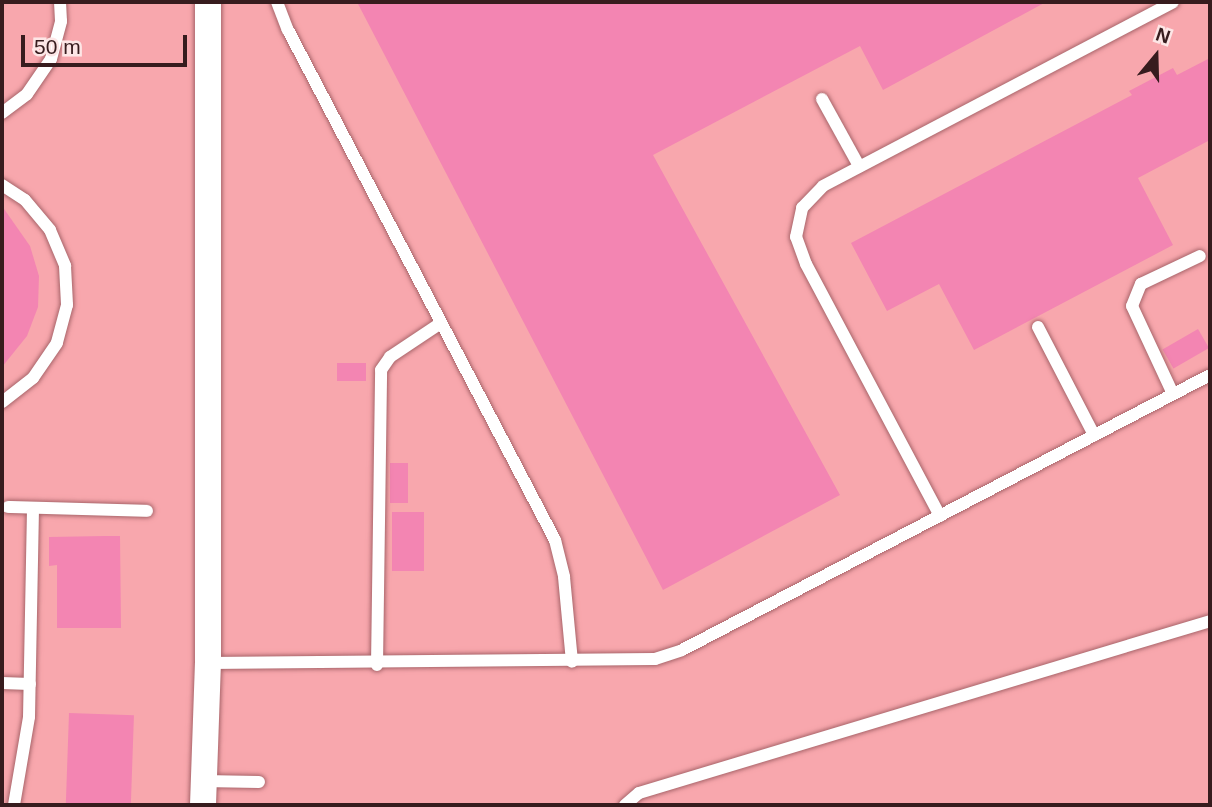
<!DOCTYPE html>
<style>
body{margin:0}
#map{position:relative;width:1212px;height:807px;overflow:hidden;background:#feb5b9;font-family:Arial,sans-serif}
div>[style]{position:absolute}
.built>*{inset:0;background:#f8a7ad;transform-origin:0 0}
.building>*{inset:0;background:#f385b2;transform-origin:0 0}
.roads{filter:drop-shadow(0 0 2px #a8656a) drop-shadow(0 0 2px #a8656a)}
.lane>*{height:12px;margin:-6px;padding:0 6px;transform-origin:6px;border-radius:6px;background:#fff}
.street>*{height:26px;margin:-13px;padding:0 13px;transform-origin:13px;border-radius:13px;background:#fff}
span{translate:-50% -50%;white-space:nowrap;text-align:center;line-height:1.15;-webkit-text-stroke:7px #fde6e6;paint-order:stroke}
.frame{position:absolute;inset:0;border:4px solid #371c1e;pointer-events:none}
.north{position:absolute;left:1121px;top:21px;width:70px;height:70px;-webkit-text-stroke:5px #fde6e6;paint-order:stroke;rotate:19deg;font-size:19px;font-weight:700;line-height:28px;text-align:center;color:#371c1e}
.north::after{content:'';display:block;margin:auto;width:24px;height:32px;background:#371c1e;clip-path:polygon(50% 0,100% 100%,50% 72%,0 100%)}
.scale{position:absolute;left:21px;top:35px;width:166px;height:32px;box-sizing:border-box;border:4px solid #371c1e;border-top:0;padding-left:9px;font-size:21px;line-height:24px;white-space:nowrap;color:#371c1e;-webkit-text-stroke:5px #fde6e6;paint-order:stroke}
</style>
<div id="map">
<div class="built">
<i style="left:2px;top:2px;width:1208px;height:803px"></i>
</div>
<div class="building">
<i style="clip-path:polygon(357px 2px,1046px 2px,883px 90px,860px 46px,653px 155px,840px 495px,663px 590px)"></i>
<i style="clip-path:polygon(1210px 58px,1210px 140px,1138px 178px,1173px 245px,974px 350px,939px 284px,887px 311px,851px 243px,1132px 95px,1129px 91px,1173px 68px,1177px 75px)"></i>
<i style="clip-path:polygon(2px 206px,30px 246px,39px 276px,38px 307px,27px 336px,2px 367px)"></i>
<i style="left:1198px;top:329px;width:22px;height:41px;rotate:60deg"></i>
<i style="left:337px;top:363px;width:29px;height:18px"></i>
<i style="left:390px;top:463px;width:18px;height:40px"></i>
<i style="left:392px;top:512px;width:32px;height:59px"></i>
<i style="clip-path:polygon(105px 536px,120px 536px,121px 628px,57px 628px,57px 565px,49px 566px,49px 537px)"></i>
<i style="left:69px;top:713px;width:65px;height:92px;rotate:2deg"></i>
</div>
<div class="roads">
<div class="lane">
<i style="left:277px;top:2px;width:30px;rotate:69deg"></i>
<i style="left:288px;top:30px;width:576px;rotate:62.37deg"></i>
<i style="left:555px;top:540px;width:38px;rotate:76deg"></i>
<i style="left:564px;top:577px;width:85px;rotate:84.6deg"></i>
<i style="left:822px;top:99px;width:77px;rotate:61.1deg"></i>
<i style="left:2px;top:113px;width:31px;rotate:-37deg"></i>
<i style="left:27px;top:94px;width:42px;rotate:-55.6deg"></i>
<i style="left:51px;top:59px;width:39px;rotate:-75deg"></i>
<i style="left:61px;top:21px;width:19px;rotate:-93deg"></i>
<i style="left:2px;top:185px;width:27px;rotate:33deg"></i>
<i style="left:25px;top:200px;width:39px;rotate:50deg"></i>
<i style="left:50px;top:230px;width:39px;rotate:67deg"></i>
<i style="left:65px;top:266px;width:39px;rotate:87deg"></i>
<i style="left:67px;top:305px;width:39px;rotate:105deg"></i>
<i style="left:57px;top:343px;width:42px;rotate:124.4deg"></i>
<i style="left:33px;top:378px;width:39px;rotate:142deg"></i>
<i style="left:1038px;top:327px;width:122px;rotate:62.6deg"></i>
<i style="left:1173px;top:394px;width:97px;rotate:-115deg"></i>
<i style="left:1132px;top:306px;width:24px;rotate:-68deg"></i>
<i style="left:1141px;top:284px;width:65px;rotate:-25.4deg"></i>
<i style="left:8px;top:507px;width:139px;rotate:1.6deg"></i>
<i style="left:940px;top:516px;width:285px;rotate:-118deg"></i>
<i style="left:806px;top:264px;width:29px;rotate:-110deg"></i>
<i style="left:796px;top:237px;width:30px;rotate:-78deg"></i>
<i style="left:802px;top:208px;width:30px;rotate:-46deg"></i>
<i style="left:823px;top:186px;width:395px;rotate:-27.7deg"></i>
<i style="left:208px;top:663px;width:447px;rotate:-0.5deg"></i>
<i style="left:655px;top:659px;width:28px;rotate:-18deg"></i>
<i style="left:682px;top:650px;width:595px;rotate:-27.51deg"></i>
<i style="left:377px;top:665px;width:295px;rotate:-89.2deg"></i>
<i style="left:381px;top:370px;width:16px;rotate:-55deg"></i>
<i style="left:390px;top:357px;width:61px;rotate:-33.7deg"></i>
<i style="left:2px;top:683px;width:28px;rotate:2deg"></i>
<i style="left:203px;top:781px;width:56px;rotate:1deg"></i>
<i style="left:14px;top:805px;width:89px;rotate:-80.3deg"></i>
<i style="left:29px;top:717px;width:209px;rotate:-88.9deg"></i>
<i style="left:625px;top:805px;width:18px;rotate:-41deg"></i>
<i style="left:639px;top:793px;width:596px;rotate:-16.76deg"></i>
</div>
<div class="street">
<i style="left:203px;top:805px;width:142px;rotate:-88deg"></i>
<i style="left:208px;top:663px;width:661px;rotate:-90deg"></i>
</div>
</div>
<div class="frame"></div>
<div class="north">N</div>
<div class="scale">50 m</div>
</div>
